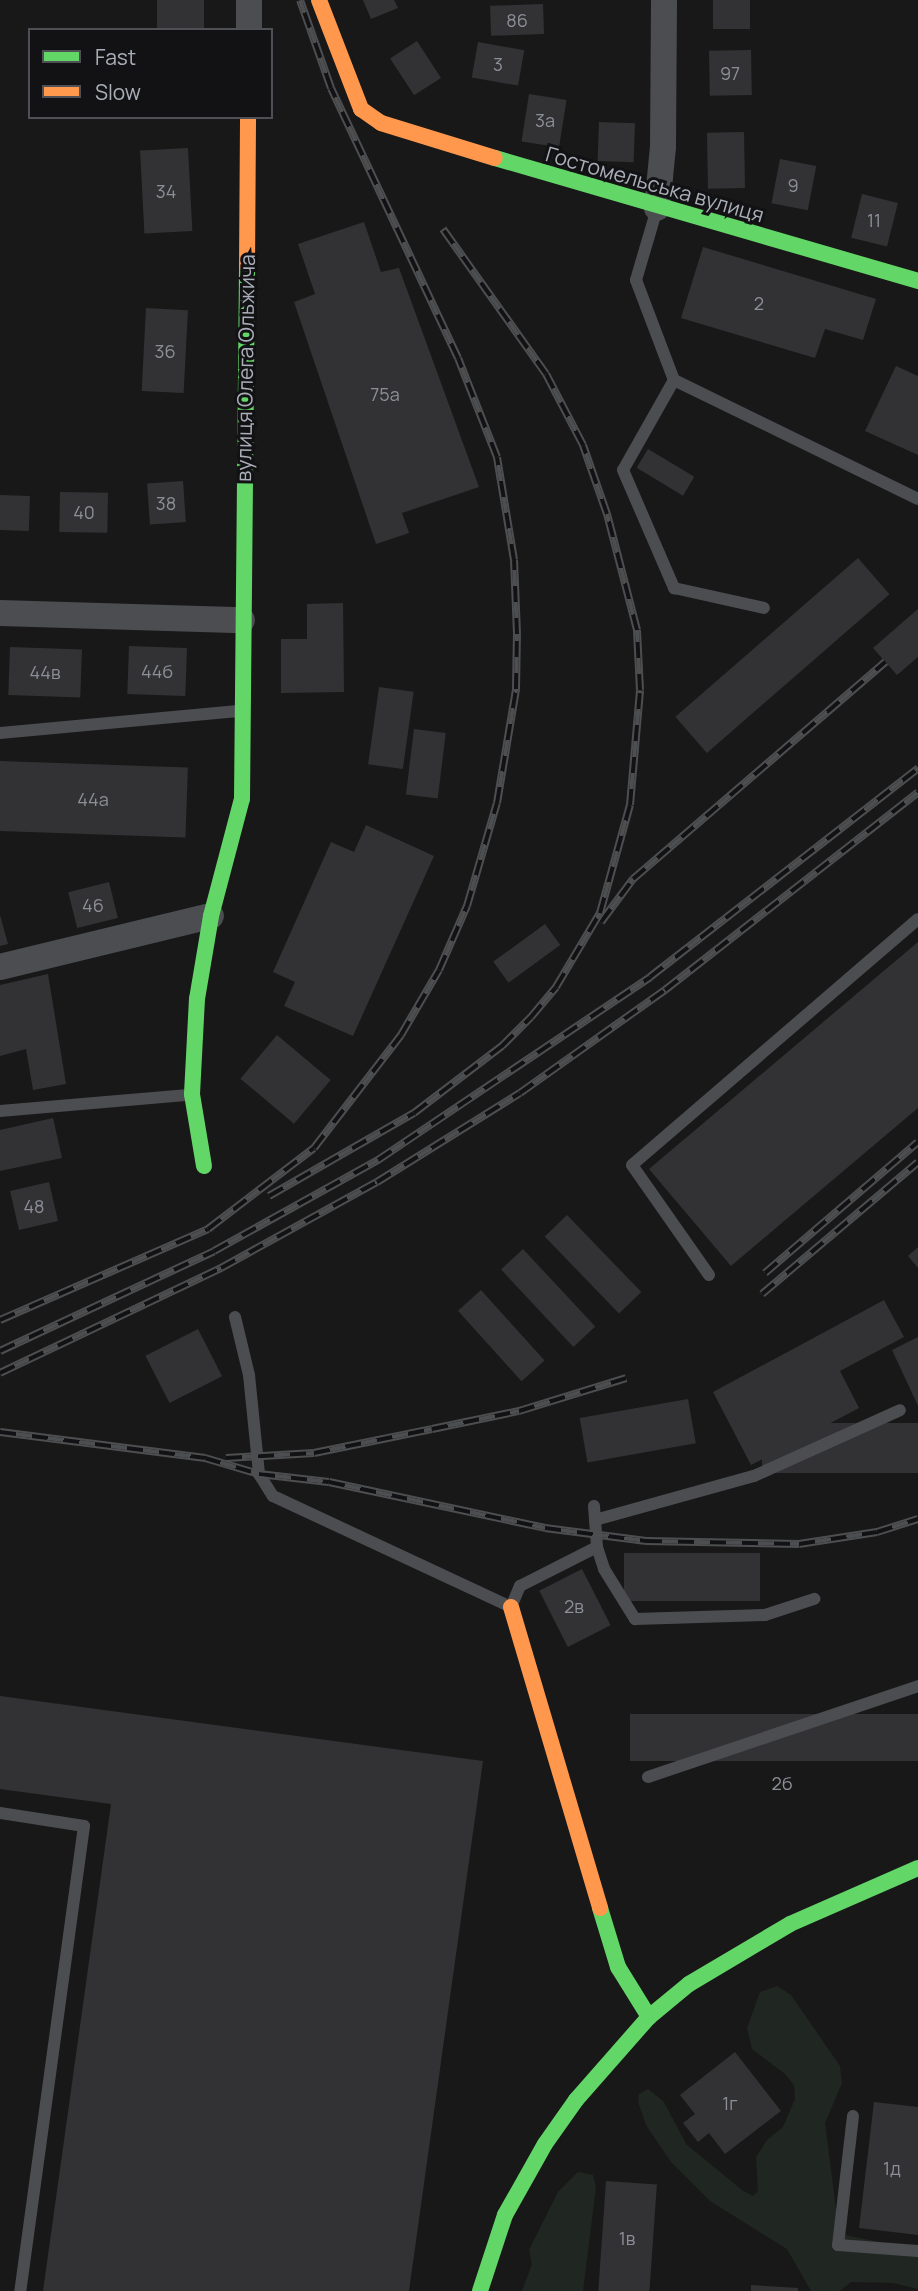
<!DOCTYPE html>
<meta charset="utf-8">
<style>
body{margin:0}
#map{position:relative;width:918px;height:2291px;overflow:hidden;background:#181818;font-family:Manrope,sans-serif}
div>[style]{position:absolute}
.green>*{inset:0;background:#202621}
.building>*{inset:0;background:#323234;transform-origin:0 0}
.lane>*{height:12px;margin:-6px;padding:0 6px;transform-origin:6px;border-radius:6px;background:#4c4d51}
.street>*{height:26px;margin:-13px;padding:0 13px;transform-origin:13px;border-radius:13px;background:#4c4d51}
.fast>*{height:16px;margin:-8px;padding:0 8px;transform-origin:8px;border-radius:8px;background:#63d668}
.slow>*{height:16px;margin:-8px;padding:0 8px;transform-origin:8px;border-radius:8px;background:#ff974d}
.rail>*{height:8px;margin-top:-4px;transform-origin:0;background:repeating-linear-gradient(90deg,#121214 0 16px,#4d4e50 0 32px);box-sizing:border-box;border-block:2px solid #4d4e50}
span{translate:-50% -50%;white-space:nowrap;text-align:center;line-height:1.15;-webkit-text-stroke:6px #121214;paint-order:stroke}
.number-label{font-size:18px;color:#8c8f97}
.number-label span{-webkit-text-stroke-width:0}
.street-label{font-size:21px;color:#aaaeb8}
.legend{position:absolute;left:28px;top:28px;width:245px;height:91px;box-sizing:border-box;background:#121214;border:2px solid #4f5056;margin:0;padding:9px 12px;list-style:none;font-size:21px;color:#aaaeb8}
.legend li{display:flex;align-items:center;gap:14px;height:35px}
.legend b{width:35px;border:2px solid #4f5056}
</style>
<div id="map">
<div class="green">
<i style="clip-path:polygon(777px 1986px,791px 1995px,840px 2066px,842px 2083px,825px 2123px,837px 2217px,845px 2235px,918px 2250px,918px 2289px,893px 2283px,851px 2282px,840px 2291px,811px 2291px,787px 2249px,710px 2201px,671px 2162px,646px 2125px,638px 2102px,639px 2094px,648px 2089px,664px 2102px,686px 2144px,742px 2190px,753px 2196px,758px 2191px,756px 2157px,767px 2140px,783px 2127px,795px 2099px,794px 2085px,785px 2074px,752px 2049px,747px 2028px,760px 1992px)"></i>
<i style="clip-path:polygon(578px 2172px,593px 2175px,596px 2187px,583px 2291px,522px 2291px,532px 2264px,529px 2250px,558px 2192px)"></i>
</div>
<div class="building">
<i style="left:157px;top:0;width:47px;height:30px"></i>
<i style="clip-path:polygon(363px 0,394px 0,398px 8px,371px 19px)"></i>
<i style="left:713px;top:0;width:37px;height:29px"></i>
<i style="left:543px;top:4px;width:30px;height:53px;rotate:88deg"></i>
<i style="left:417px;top:41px;width:44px;height:32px;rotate:57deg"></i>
<i style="left:478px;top:42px;width:47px;height:36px;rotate:10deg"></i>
<i style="left:751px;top:50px;width:45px;height:42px;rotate:89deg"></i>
<i style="left:529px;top:94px;width:38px;height:48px;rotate:9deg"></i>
<i style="left:599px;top:122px;width:36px;height:39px;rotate:2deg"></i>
<i style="left:744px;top:132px;width:56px;height:37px;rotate:89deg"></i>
<i style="left:188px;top:148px;width:83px;height:48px;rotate:87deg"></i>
<i style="left:780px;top:159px;width:37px;height:45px;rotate:11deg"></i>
<i style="left:862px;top:194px;width:37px;height:45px;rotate:14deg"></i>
<i style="clip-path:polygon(364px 222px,381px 272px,399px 268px,479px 487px,402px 513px,409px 533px,376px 544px,294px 302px,315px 294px,298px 244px)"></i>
<i style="clip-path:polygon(703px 247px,876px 299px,863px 340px,825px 329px,815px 358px,681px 318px)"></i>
<i style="left:146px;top:308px;width:42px;height:83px;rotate:3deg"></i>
<i style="clip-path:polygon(896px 366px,918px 376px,918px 455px,865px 431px)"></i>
<i style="left:648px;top:449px;width:54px;height:22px;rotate:31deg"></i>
<i style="left:183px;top:481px;width:41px;height:36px;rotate:86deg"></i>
<i style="left:60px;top:492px;width:48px;height:40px;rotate:1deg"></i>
<i style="left:0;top:495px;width:30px;height:35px;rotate:2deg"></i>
<i style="left:858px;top:558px;width:48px;height:242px;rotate:49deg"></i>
<i style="clip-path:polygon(343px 603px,344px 692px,281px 693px,281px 639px,307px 639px,307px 604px)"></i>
<i style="clip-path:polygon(918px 609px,918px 657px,897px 675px,873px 648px)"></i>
<i style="left:129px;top:646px;width:58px;height:48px;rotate:2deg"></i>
<i style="left:10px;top:647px;width:72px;height:48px;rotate:2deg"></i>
<i style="left:379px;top:687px;width:35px;height:78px;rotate:8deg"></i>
<i style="left:414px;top:729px;width:32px;height:66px;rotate:7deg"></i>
<i style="left:0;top:761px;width:188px;height:70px;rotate:2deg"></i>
<i style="clip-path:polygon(366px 825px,434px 856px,353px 1036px,284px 1006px,295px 982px,273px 972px,331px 842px,354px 852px)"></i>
<i style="left:109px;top:882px;width:37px;height:42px;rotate:76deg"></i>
<i style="clip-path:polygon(0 915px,8px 944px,0 946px)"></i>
<i style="left:545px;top:924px;width:26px;height:64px;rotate:54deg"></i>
<i style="clip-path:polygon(918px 942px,918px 1108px,731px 1266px,649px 1169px)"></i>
<i style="clip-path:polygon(48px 974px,66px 1084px,33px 1090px,26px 1049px,0 1056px,0 985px)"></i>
<i style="left:277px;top:1035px;width:70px;height:57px;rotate:40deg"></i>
<i style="clip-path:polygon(53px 1118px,62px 1158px,0 1171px,0 1130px)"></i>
<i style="left:49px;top:1182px;width:40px;height:40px;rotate:77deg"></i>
<i style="left:567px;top:1215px;width:107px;height:31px;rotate:46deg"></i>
<i style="clip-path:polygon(918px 1247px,918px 1268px,908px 1256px)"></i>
<i style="left:523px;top:1249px;width:106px;height:30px;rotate:47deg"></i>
<i style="left:481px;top:1290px;width:95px;height:31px;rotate:48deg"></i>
<i style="clip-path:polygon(884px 1300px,904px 1337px,840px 1371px,859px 1408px,751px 1465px,713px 1392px)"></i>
<i style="left:198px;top:1329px;width:53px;height:59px;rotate:63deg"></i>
<i style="clip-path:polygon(918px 1337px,918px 1406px,892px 1350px)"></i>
<i style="left:688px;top:1399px;width:45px;height:110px;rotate:80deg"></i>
<i style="left:918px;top:1423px;width:50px;height:156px;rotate:90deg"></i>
<i style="left:760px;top:1553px;width:48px;height:136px;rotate:90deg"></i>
<i style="left:582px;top:1569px;width:63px;height:48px;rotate:63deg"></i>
<i style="clip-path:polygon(0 1696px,483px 1761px,409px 2291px,43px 2291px,111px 1804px,0 1789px)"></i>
<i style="left:918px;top:1714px;width:47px;height:288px;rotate:90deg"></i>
<i style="clip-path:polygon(735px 2052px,781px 2111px,725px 2154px,709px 2133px,698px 2142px,683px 2123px,695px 2114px,680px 2095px)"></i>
<i style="clip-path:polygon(874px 2102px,918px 2107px,918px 2235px,859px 2228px)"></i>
<i style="left:606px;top:2181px;width:51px;height:110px;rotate:4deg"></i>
<i style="clip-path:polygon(751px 2285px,798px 2288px,798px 2291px,751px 2291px)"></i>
</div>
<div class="lane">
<i style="left:656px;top:212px;width:71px;rotate:106.4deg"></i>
<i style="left:636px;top:280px;width:107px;rotate:69.2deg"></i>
<i style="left:674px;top:380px;width:271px;rotate:26deg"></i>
<i style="left:674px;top:380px;width:103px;rotate:119.5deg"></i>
<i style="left:623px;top:470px;width:129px;rotate:66.6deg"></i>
<i style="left:674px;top:588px;width:92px;rotate:12.5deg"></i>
<i style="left:0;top:733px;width:239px;rotate:-5.3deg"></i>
<i style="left:0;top:1111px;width:189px;rotate:-4.9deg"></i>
<i style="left:709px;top:1275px;width:134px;rotate:-125deg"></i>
<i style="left:632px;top:1165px;width:377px;rotate:-40.7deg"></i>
<i style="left:235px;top:1317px;width:60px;rotate:76.4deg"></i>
<i style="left:249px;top:1375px;width:100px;rotate:84.2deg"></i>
<i style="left:259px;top:1474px;width:26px;rotate:58deg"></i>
<i style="left:273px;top:1496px;width:263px;rotate:25deg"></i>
<i style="left:511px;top:1607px;width:23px;rotate:-67deg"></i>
<i style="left:520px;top:1586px;width:86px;rotate:-26.9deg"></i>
<i style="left:594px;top:1506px;width:41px;rotate:85.8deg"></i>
<i style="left:597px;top:1547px;width:23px;rotate:72deg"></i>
<i style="left:604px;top:1569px;width:59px;rotate:58.2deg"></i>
<i style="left:635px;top:1619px;width:130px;rotate:-1.8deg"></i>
<i style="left:765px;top:1615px;width:52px;rotate:-18.1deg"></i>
<i style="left:595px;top:1520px;width:165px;rotate:-15.5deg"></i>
<i style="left:754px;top:1476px;width:160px;rotate:-24.3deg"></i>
<i style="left:648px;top:1777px;width:285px;rotate:-18.6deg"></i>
<i style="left:0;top:1813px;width:85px;rotate:8.8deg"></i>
<i style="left:84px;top:1826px;width:469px;rotate:97.8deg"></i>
<i style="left:853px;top:2116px;width:130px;rotate:96.6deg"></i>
<i style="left:838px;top:2245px;width:80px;rotate:4.3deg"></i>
</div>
<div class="street">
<i style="left:249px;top:30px;width:30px;rotate:-90deg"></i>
<i style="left:657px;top:208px;width:61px;rotate:-84.4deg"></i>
<i style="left:663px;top:147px;width:147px;rotate:-89.6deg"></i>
<i style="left:0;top:613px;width:242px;rotate:1.7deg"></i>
<i style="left:0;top:967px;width:217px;rotate:-13.6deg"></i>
</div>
<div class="fast">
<i style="left:495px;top:158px;width:441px;rotate:16.2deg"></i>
<i style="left:204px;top:1166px;width:73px;rotate:-99.5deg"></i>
<i style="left:192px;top:1094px;width:95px;rotate:-87deg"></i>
<i style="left:197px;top:999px;width:84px;rotate:-80.4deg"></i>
<i style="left:211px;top:916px;width:121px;rotate:-75.2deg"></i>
<i style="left:242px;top:799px;width:534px;rotate:-89.46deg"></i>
<i style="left:600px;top:1908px;width:62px;rotate:73deg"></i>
<i style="left:618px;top:1967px;width:59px;rotate:58.2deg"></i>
<i style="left:480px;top:2291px;width:80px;rotate:-71.8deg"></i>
<i style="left:505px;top:2215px;width:81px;rotate:-60.6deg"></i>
<i style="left:545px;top:2144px;width:54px;rotate:-54.8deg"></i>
<i style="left:576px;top:2100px;width:111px;rotate:-48.7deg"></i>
<i style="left:649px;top:2017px;width:52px;rotate:-39.5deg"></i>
<i style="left:689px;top:1984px;width:117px;rotate:-30.7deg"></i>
<i style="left:790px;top:1924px;width:140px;rotate:-23.6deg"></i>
</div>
<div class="slow">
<i style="left:319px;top:0;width:117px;rotate:68.9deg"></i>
<i style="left:361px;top:109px;width:24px;rotate:35deg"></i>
<i style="left:381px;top:123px;width:119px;rotate:17.1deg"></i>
<i style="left:247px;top:265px;width:148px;rotate:-89.6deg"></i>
<i style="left:511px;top:1607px;width:314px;rotate:73.5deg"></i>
</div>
<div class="rail">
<i style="left:601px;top:922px;width:54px;rotate:-53.3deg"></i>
<i style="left:633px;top:879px;width:333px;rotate:-40.7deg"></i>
<i style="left:269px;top:1196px;width:167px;rotate:-29.8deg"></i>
<i style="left:414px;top:1113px;width:111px;rotate:-37.3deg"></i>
<i style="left:502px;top:1046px;width:41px;rotate:-45deg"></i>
<i style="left:531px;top:1017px;width:39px;rotate:-50deg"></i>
<i style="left:556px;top:987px;width:86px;rotate:-59.3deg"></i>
<i style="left:600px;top:913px;width:112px;rotate:-74.5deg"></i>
<i style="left:630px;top:805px;width:115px;rotate:-85deg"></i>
<i style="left:640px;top:690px;width:60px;rotate:-92.9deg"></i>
<i style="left:637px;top:630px;width:120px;rotate:-104.5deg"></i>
<i style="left:607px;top:514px;width:73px;rotate:-109.2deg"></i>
<i style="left:583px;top:445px;width:80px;rotate:-117.5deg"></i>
<i style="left:546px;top:374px;width:178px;rotate:-125.4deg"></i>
<i style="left:765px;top:1273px;width:201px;rotate:-40.6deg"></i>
<i style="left:762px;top:1294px;width:204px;rotate:-40.2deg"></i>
<i style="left:0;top:1320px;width:227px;rotate:-23.6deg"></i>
<i style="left:208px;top:1229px;width:133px;rotate:-37.4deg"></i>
<i style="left:314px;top:1148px;width:143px;rotate:-52.4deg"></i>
<i style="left:401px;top:1035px;width:75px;rotate:-59.7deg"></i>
<i style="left:439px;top:970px;width:70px;rotate:-66.4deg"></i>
<i style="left:467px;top:906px;width:107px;rotate:-73.8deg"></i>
<i style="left:497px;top:803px;width:116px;rotate:-80.5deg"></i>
<i style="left:516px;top:689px;width:55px;rotate:-89deg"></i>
<i style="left:517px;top:634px;width:74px;rotate:-92.3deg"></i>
<i style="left:514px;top:560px;width:104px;rotate:-99.4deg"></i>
<i style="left:497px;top:457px;width:106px;rotate:-111.5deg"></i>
<i style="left:458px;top:358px;width:298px;rotate:-115.2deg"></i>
<i style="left:331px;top:88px;width:93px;rotate:-109.4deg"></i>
<i style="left:0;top:1351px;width:236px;rotate:-25deg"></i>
<i style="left:214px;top:1251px;width:188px;rotate:-29deg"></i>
<i style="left:378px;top:1160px;width:328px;rotate:-33.9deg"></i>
<i style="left:650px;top:977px;width:340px;rotate:-37.9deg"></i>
<i style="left:0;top:1373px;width:245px;rotate:-25.4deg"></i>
<i style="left:221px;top:1268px;width:178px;rotate:-28.9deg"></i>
<i style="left:377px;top:1182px;width:168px;rotate:-31.9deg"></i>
<i style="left:520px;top:1093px;width:178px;rotate:-35.4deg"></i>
<i style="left:665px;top:990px;width:321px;rotate:-38deg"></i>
<i style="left:0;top:1432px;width:207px;rotate:7.2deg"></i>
<i style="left:205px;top:1458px;width:56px;rotate:16.5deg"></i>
<i style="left:259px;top:1474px;width:70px;rotate:6.5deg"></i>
<i style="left:329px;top:1482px;width:221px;rotate:12deg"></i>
<i style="left:545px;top:1528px;width:102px;rotate:7.3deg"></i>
<i style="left:646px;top:1541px;width:153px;rotate:1.1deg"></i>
<i style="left:799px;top:1544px;width:79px;rotate:-8.7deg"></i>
<i style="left:877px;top:1532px;width:43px;rotate:-17.6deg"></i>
<i style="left:226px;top:1458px;width:88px;rotate:-3.3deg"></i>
<i style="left:314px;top:1453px;width:120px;rotate:-11.5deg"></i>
<i style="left:432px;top:1429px;width:89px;rotate:-11.7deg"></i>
<i style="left:519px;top:1411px;width:112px;rotate:-17.1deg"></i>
</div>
<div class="number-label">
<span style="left:517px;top:20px">86</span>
<span style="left:498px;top:64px">3</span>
<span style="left:730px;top:73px">97</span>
<span style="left:545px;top:120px">3а</span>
<span style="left:793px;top:185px">9</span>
<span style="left:166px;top:191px">34</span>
<span style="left:874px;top:220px">11</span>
<span style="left:759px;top:303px">2</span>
<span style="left:165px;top:351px">36</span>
<span style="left:385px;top:394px">75а</span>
<span style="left:166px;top:503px">38</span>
<span style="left:84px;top:512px">40</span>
<span style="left:157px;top:671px">44б</span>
<span style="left:45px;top:672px">44в</span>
<span style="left:93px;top:799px">44а</span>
<span style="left:93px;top:905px">46</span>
<span style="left:34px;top:1206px">48</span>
<span style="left:574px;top:1606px">2в</span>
<span style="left:782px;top:1783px">2б</span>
<span style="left:730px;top:2103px">1г</span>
<span style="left:892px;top:2168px">1д</span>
<span style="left:627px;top:2238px">1в</span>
</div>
<div class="street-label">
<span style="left:655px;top:184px;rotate:16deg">Гостомельська вулиця</span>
<span style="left:245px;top:368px;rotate:-89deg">вулиця Олега Ольжича</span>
</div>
<ul class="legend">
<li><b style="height:9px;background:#63d668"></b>Fast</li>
<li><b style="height:9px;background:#ff974d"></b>Slow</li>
</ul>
</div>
